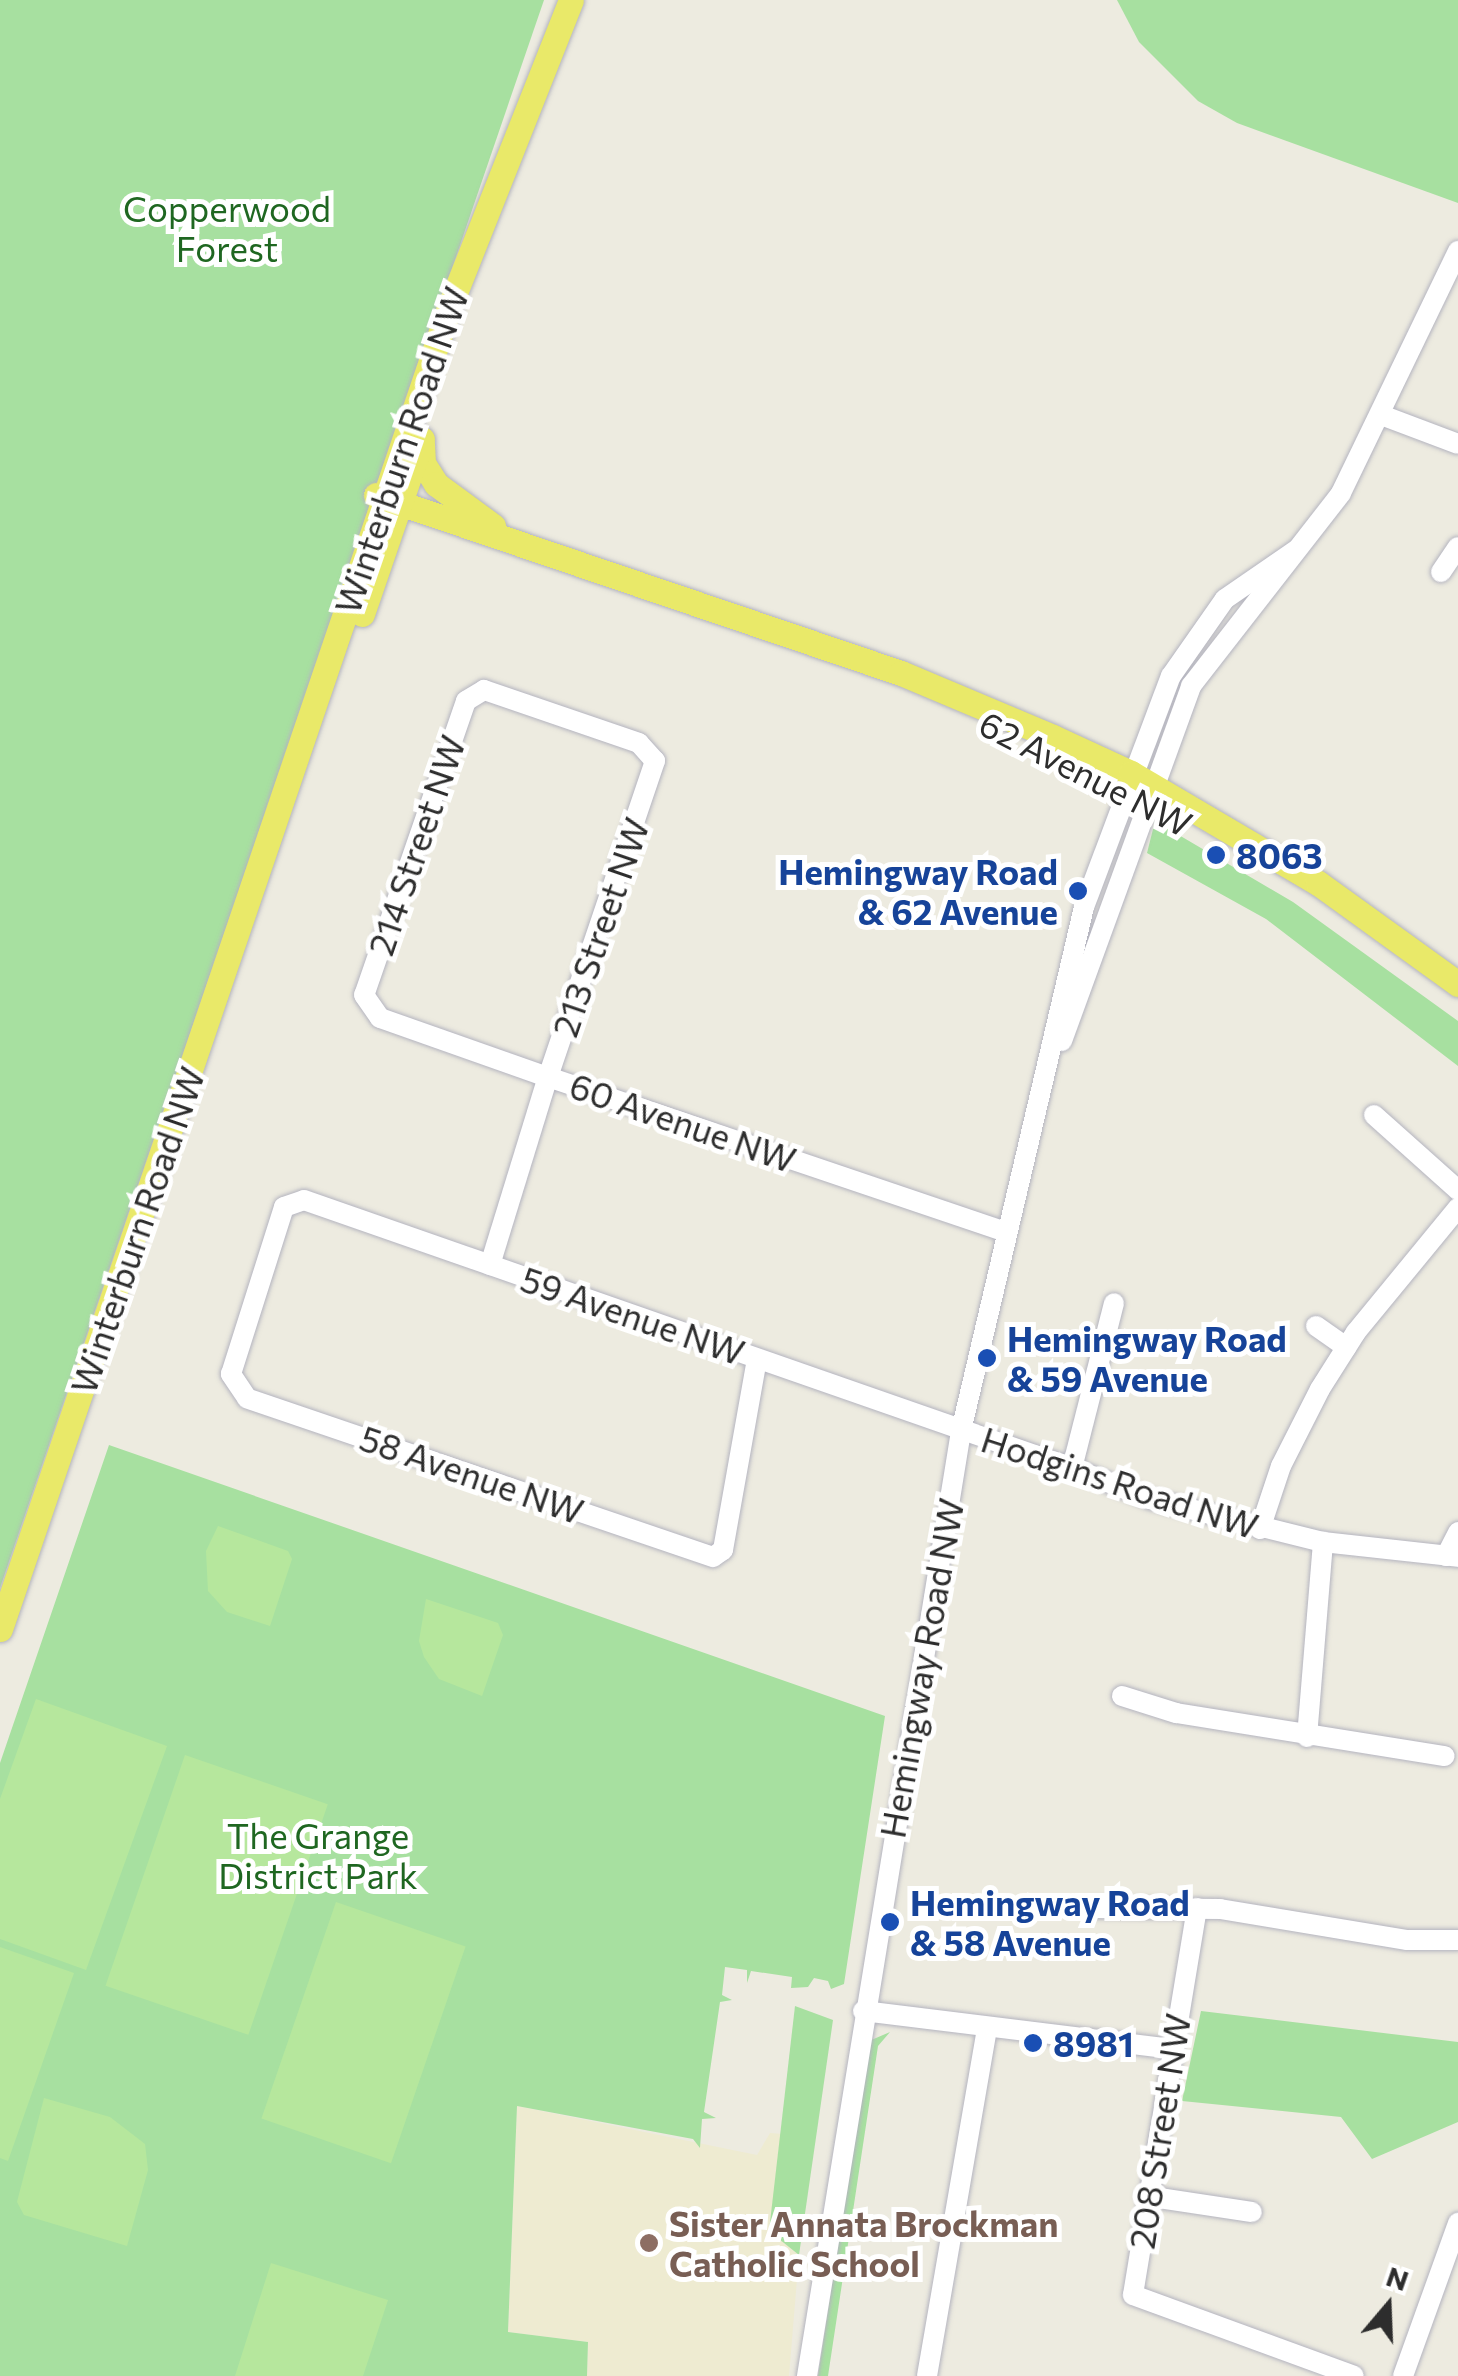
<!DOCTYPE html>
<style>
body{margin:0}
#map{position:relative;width:1458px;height:2376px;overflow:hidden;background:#edebe0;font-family:Commissioner,sans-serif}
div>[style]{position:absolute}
.education>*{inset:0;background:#eeebd1}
.green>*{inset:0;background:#a7e0a0}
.pitch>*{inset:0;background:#b6e79d;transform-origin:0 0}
.roads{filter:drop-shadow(0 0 2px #b4b4bf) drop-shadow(0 0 2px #b4b4bf)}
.minor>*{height:20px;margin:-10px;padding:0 10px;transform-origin:10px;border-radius:10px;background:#fff}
.major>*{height:25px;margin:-12.5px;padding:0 12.5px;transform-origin:12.5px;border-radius:12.5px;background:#e9e969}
.dots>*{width:28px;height:28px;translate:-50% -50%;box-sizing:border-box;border:5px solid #fff;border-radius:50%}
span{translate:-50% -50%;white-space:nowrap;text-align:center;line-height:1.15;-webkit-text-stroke:10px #fff;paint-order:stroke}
.park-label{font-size:35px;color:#1f6721}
.street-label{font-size:35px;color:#2d2d2d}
.transit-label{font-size:35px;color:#164399;font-weight:700}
.left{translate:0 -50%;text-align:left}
.right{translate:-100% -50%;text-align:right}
.education-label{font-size:35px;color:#785e54;font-weight:700}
.north{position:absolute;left:1338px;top:2256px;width:100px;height:100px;-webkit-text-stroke:8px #fff;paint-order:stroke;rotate:19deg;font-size:28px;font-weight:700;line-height:40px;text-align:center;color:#2d2d2d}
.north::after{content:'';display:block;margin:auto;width:35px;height:45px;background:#2d2d2d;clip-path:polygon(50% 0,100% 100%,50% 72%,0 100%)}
</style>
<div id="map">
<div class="education">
<i style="clip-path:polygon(517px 2106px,757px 2155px,770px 2133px,783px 2134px,769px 2231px,799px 2255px,789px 2376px,587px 2376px,588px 2342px,508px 2332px)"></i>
</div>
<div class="green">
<i style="clip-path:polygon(0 0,544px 0,0 1588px)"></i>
<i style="clip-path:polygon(1117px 0,1458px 0,1458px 203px,1237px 123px,1198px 101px,1139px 42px)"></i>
<i style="clip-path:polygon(1155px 821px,1293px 902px,1458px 1021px,1458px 1066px,1266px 919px,1147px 853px)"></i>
<i style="clip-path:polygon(109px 1445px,885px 1716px,844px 1984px,831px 1989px,828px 1981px,814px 1978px,808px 1987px,791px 1988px,792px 1977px,751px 1971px,747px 1983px,747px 1970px,725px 1967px,722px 1995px,732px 2000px,720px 2002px,704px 2112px,716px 2118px,702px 2119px,700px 2148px,693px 2139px,517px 2106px,508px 2332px,588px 2342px,587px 2376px,0 2376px,0 1763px)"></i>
<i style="clip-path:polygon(795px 2006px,833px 2020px,799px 2255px,769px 2231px)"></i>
<i style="clip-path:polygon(1201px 2011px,1458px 2042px,1458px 2122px,1372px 2159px,1341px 2117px,1182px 2101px)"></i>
<i style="clip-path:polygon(890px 2032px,878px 2046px,828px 2376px,818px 2376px,869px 2041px)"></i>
</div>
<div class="pitch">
<i style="clip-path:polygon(218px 1526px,288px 1551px,292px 1559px,270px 1626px,227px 1612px,208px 1591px,206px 1551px)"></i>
<i style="clip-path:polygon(426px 1599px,498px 1623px,503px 1635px,482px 1696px,439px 1679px,424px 1657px,419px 1641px)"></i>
<i style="clip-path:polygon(36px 1699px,167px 1746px,86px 1970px,0 1939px,0 1799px)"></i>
<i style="left:185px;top:1755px;width:151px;height:244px;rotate:19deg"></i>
<i style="left:336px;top:1902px;width:137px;height:229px;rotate:19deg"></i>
<i style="clip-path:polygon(0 1947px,74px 1973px,8px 2161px,0 2158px)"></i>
<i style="clip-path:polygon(44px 2098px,110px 2117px,145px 2144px,148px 2170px,127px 2246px,24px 2215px,17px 2202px)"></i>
<i style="clip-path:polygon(271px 2263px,388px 2300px,363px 2376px,235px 2376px)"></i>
</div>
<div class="roads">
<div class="minor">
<i style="left:1381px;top:415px;width:82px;rotate:20.6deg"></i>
<i style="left:1441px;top:572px;width:30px;rotate:-56deg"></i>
<i style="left:1062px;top:1041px;width:378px;rotate:-70deg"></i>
<i style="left:1191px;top:686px;width:244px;rotate:-52.1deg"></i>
<i style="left:1341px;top:493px;width:269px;rotate:-64.2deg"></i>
<i style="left:1374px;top:1115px;width:113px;rotate:41.8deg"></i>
<i style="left:490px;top:1265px;width:197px;rotate:-72.9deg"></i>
<i style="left:548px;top:1077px;width:334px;rotate:-71.3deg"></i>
<i style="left:655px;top:761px;width:24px;rotate:-132deg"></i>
<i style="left:639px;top:743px;width:164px;rotate:-161.1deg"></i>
<i style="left:484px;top:690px;width:21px;rotate:149deg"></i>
<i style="left:466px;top:701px;width:311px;rotate:109.1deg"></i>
<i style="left:364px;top:995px;width:28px;rotate:55deg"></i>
<i style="left:380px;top:1018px;width:178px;rotate:19.4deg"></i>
<i style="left:548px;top:1077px;width:484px;rotate:18.7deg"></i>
<i style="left:1316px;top:1326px;width:37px;rotate:35deg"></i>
<i style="left:757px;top:1359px;width:194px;rotate:100.1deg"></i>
<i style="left:723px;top:1550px;width:12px;rotate:145deg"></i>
<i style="left:713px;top:1557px;width:492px;rotate:-161.2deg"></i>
<i style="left:247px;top:1398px;width:29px;rotate:-124deg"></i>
<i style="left:231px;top:1374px;width:175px;rotate:-72.4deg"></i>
<i style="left:284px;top:1207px;width:21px;rotate:-19deg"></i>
<i style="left:304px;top:1200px;width:813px;rotate:19.24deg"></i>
<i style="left:1072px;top:1468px;width:84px;rotate:21.7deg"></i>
<i style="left:1150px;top:1499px;width:178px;rotate:14deg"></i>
<i style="left:1323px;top:1542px;width:136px;rotate:6.3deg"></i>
<i style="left:1072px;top:1468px;width:170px;rotate:-75.7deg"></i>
<i style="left:1260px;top:1529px;width:66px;rotate:-71.6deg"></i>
<i style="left:1281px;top:1466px;width:86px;rotate:-63.1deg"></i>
<i style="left:1320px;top:1389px;width:67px;rotate:-57.7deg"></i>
<i style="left:1356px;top:1332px;width:161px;rotate:-50.6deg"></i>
<i style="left:1446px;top:1556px;width:27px;rotate:-63deg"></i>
<i style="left:1122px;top:1696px;width:57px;rotate:17.5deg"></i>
<i style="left:1176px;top:1713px;width:272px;rotate:9.1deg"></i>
<i style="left:1307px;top:1737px;width:196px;rotate:-85.3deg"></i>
<i style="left:1091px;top:1908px;width:129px;rotate:0.4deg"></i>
<i style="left:1220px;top:1909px;width:190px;rotate:9.4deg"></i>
<i style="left:1407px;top:1940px;width:51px"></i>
<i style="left:1197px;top:1908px;width:392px;rotate:99.4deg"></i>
<i style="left:1133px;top:2295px;width:235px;rotate:20.1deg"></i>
<i style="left:863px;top:2011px;width:311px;rotate:7deg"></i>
<i style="left:1146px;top:2196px;width:107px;rotate:8.6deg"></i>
<i style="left:807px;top:2376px;width:957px;rotate:-80.74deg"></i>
<i style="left:961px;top:1431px;width:538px;rotate:-76.79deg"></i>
<i style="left:1084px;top:907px;width:247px;rotate:-69.4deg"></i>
<i style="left:1171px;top:676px;width:94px;rotate:-55deg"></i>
<i style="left:1225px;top:599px;width:86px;rotate:-34.6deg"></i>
<i style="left:927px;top:2376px;width:352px;rotate:-80.2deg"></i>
<i style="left:1403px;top:2376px;width:163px;rotate:-70.2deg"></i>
</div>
<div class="major">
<i style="left:422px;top:444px;width:19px;rotate:87deg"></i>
<i style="left:423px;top:463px;width:25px;rotate:58deg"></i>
<i style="left:436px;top:484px;width:71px;rotate:36.4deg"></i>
<i style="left:376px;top:495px;width:554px;rotate:18.73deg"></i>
<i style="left:901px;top:673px;width:165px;rotate:22.8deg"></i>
<i style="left:1053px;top:737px;width:86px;rotate:24.8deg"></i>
<i style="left:1131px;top:773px;width:217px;rotate:30.5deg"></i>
<i style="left:1318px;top:883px;width:173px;rotate:35.8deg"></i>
<i style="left:362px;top:614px;width:185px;rotate:-71.1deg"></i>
<i style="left:0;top:1629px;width:1395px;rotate:-71.23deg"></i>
<i style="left:449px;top:308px;width:331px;rotate:-68.4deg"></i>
</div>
</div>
<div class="dots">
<i style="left:1216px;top:855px;background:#1a4fb4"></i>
<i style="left:1078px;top:891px;background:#1a4fb4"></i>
<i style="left:987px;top:1358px;background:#1a4fb4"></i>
<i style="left:890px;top:1922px;background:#1a4fb4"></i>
<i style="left:1033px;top:2043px;background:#1a4fb4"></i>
<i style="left:649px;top:2243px;background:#8d6e63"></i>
</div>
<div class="park-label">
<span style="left:227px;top:228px">Copperwood<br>Forest</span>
<span style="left:318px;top:1855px">The Grange<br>District Park</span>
</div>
<div class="street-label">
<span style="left:401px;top:450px;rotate:-71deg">Winterburn Road NW</span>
<span style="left:1086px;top:773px;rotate:27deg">62 Avenue NW</span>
<span style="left:416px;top:845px;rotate:-71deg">214 Street NW</span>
<span style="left:600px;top:927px;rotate:-71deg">213 Street NW</span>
<span style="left:683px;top:1122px;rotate:19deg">60 Avenue NW</span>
<span style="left:137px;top:1230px;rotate:-71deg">Winterburn Road NW</span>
<span style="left:633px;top:1315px;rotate:19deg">59 Avenue NW</span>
<span style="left:472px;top:1474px;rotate:19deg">58 Avenue NW</span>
<span style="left:1120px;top:1482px;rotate:18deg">Hodgins Road NW</span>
<span style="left:921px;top:1668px;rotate:-80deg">Hemingway Road NW</span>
<span style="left:1159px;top:2131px;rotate:-81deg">208 Street NW</span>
</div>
<div class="transit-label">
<span class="left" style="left:1236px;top:855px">8063</span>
<span class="right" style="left:1058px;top:891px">Hemingway Road<br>&amp; 62 Avenue</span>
<span class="left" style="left:1007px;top:1358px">Hemingway Road<br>&amp; 59 Avenue</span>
<span class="left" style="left:910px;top:1922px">Hemingway Road<br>&amp; 58 Avenue</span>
<span class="left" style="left:1053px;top:2043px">8981</span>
</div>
<div class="education-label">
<span class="left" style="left:669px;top:2243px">Sister Annata Brockman<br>Catholic School</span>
</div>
<div class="north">N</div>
</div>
